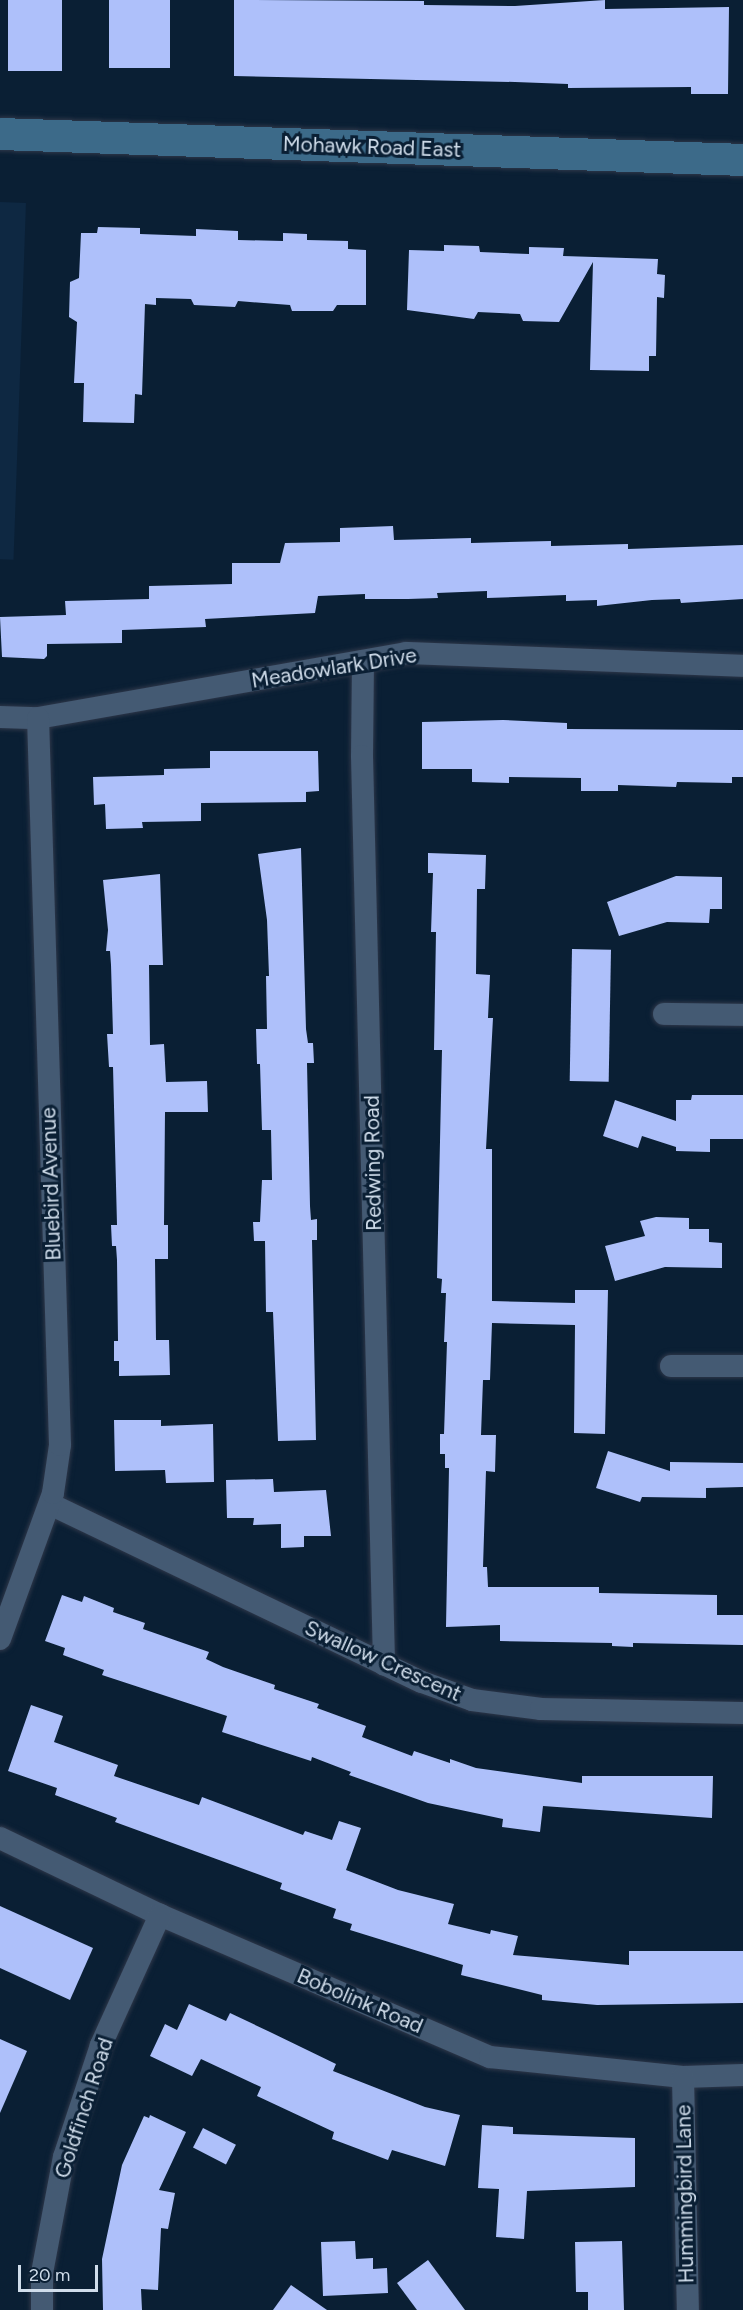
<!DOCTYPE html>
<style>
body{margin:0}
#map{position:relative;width:743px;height:2310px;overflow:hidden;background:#0a1f34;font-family:Figtree,sans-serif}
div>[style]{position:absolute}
.built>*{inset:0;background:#0e2842;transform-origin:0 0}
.building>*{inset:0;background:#aec0fa;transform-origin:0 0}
.roads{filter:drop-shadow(0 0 2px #2e3749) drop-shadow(0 0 2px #2e3749)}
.minor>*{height:22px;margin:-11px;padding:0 11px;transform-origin:11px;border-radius:11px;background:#445a73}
.secondary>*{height:32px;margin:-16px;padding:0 16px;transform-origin:16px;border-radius:16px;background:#3c6a89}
span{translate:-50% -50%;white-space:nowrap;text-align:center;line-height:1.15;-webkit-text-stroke:6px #0a1f34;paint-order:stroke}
.street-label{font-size:21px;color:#d0ddeb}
.scale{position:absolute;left:18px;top:2265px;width:80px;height:27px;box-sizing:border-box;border:3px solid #d0ddeb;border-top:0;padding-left:8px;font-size:18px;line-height:21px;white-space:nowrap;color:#d0ddeb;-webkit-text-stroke:4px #0a1f34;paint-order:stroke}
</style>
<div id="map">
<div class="built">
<i style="left:0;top:202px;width:26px;height:357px;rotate:2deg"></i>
</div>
<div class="building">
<i style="left:8px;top:0;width:54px;height:71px"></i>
<i style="left:109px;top:0;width:61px;height:68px"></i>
<i style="clip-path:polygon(234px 0,424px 1px,424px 5px,515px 6px,605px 0,605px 9px,729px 7px,728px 94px,691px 94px,691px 87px,568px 88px,568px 84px,515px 82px,234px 76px)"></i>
<i style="clip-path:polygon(98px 227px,140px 228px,140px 234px,196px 236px,196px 229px,238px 231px,238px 240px,283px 241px,283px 233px,307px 234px,307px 240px,348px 241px,348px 249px,366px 250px,366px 305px,337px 305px,333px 311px,292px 311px,290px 305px,238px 301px,235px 307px,194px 305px,191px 299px,156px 298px,156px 305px,145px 304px,142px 395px,135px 394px,134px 423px,83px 422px,84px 383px,74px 383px,77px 322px,69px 317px,70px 282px,79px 278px,81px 233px,97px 233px)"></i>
<i style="clip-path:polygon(444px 245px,479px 246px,480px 252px,529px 254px,529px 247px,564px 248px,563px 256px,658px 259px,657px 274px,665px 275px,664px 298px,657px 297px,656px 356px,649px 356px,649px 371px,590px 370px,593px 262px,559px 322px,523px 321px,520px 314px,478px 312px,474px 319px,407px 310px,409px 250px,444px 251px)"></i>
<i style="clip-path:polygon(393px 526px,394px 540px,471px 538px,471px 543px,551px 541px,551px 546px,628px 544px,628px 549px,743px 545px,743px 599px,681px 603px,680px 599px,652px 600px,597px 606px,597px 600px,566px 601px,566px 595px,487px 598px,487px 591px,437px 593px,438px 598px,408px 599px,365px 599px,365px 594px,318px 596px,315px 613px,205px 619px,206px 627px,122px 630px,122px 643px,47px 644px,47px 656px,44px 659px,2px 657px,0 617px,66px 615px,65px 601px,149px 599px,149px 586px,232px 584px,232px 563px,280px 563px,285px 543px,340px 542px,340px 528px)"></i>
<i style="clip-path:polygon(503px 720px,567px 723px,567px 729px,743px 730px,743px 777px,732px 777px,732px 783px,677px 782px,676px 787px,618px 785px,618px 791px,581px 791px,581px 778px,509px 777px,509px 783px,472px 782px,472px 769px,422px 769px,422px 722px)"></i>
<i style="clip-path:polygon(210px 751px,318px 751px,319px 791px,306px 792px,306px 802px,201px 803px,201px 821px,142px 822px,143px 828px,106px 829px,105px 804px,94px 805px,93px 777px,164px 775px,164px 769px,210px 768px)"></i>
<i style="clip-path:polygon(301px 848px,306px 1029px,308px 1043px,313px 1043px,314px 1063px,307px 1063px,310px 1206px,311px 1220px,317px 1219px,317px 1240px,312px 1240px,316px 1440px,278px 1441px,273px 1312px,266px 1312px,265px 1241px,254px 1241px,253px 1222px,260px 1222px,262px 1180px,272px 1180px,271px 1130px,262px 1130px,260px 1064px,257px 1064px,256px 1029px,267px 1029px,266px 976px,269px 976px,267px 920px,258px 854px)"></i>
<i style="clip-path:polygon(428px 853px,486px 855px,485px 889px,477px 889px,476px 974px,490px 975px,488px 1018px,493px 1018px,486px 1149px,492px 1149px,492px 1301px,575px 1303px,575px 1290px,608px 1290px,605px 1434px,574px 1433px,575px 1325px,492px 1323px,490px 1380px,483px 1380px,481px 1435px,496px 1435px,495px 1472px,486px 1471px,483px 1567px,487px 1567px,488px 1587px,599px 1587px,599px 1593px,717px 1595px,717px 1615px,743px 1615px,743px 1645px,633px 1643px,633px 1647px,612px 1646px,612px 1643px,500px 1641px,500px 1625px,446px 1627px,449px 1468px,445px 1468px,445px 1454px,440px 1454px,440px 1434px,444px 1434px,447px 1342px,444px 1342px,446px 1293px,441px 1293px,442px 1279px,437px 1278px,442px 1050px,434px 1050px,436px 932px,431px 932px,433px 873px,428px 873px)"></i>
<i style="clip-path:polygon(160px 874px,163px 965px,149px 965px,150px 1045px,164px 1044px,166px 1082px,207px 1081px,208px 1112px,165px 1112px,164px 1225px,168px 1225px,168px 1259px,155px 1259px,156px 1340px,169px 1340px,170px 1375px,119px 1376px,119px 1361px,114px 1361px,114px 1341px,118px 1341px,117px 1260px,116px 1246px,112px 1246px,111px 1225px,117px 1225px,113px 1067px,109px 1067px,107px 1034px,113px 1034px,111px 965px,110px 951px,106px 951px,108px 930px,103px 880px)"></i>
<i style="clip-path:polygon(676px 876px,722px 877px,722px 909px,710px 909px,709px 923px,667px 922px,619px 936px,607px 902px)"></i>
<i style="left:572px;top:949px;width:39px;height:132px;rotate:1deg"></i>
<i style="clip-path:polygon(692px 1095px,743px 1095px,743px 1139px,710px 1139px,710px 1152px,676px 1151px,676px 1147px,642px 1136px,638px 1148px,603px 1136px,615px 1100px,676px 1121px,676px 1100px,691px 1100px)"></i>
<i style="clip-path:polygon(656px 1217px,689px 1218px,689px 1229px,709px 1229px,709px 1242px,722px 1243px,722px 1268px,665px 1267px,615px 1281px,605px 1246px,645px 1236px,640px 1221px)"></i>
<i style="clip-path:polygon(114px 1420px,161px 1420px,161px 1426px,213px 1424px,214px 1482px,166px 1483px,165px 1470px,115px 1471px)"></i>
<i style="clip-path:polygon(608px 1451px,670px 1471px,670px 1462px,743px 1463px,743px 1487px,706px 1488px,706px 1498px,642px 1497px,640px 1502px,596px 1488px)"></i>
<i style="clip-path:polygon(273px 1479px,274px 1492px,326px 1490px,331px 1536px,304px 1536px,304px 1547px,281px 1548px,281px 1524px,253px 1525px,254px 1518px,227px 1518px,226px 1480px)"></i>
<i style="clip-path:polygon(62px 1595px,82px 1602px,84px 1596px,114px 1608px,113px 1612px,145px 1623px,143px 1629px,209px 1652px,206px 1659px,223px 1667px,275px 1685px,274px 1689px,319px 1704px,317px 1708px,366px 1726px,362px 1737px,412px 1756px,414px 1751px,450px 1763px,450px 1759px,476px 1768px,582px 1783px,582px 1776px,713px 1776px,712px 1818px,543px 1806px,540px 1832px,502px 1827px,503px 1819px,428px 1803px,349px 1775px,351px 1772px,312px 1757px,311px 1761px,222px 1732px,227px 1716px,102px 1675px,104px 1670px,63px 1655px,65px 1648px,45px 1641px)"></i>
<i style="clip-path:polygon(31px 1705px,63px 1716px,54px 1742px,118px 1765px,114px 1776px,199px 1805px,202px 1797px,303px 1835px,305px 1831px,332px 1840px,339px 1821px,361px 1828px,346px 1870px,398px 1890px,454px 1904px,448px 1924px,490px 1934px,491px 1930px,518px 1936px,513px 1955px,629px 1965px,629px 1951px,743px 1951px,743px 2003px,597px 2005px,542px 2000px,542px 1995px,461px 1975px,463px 1965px,350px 1930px,352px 1924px,333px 1918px,336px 1909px,280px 1889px,282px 1883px,115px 1822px,117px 1818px,55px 1795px,57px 1788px,8px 1771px)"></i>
<i style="clip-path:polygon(0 1906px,93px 1948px,70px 2000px,0 1968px)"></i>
<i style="clip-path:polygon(189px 2004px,226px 2021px,230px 2013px,270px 2032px,336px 2064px,333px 2071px,425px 2107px,460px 2115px,445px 2166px,392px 2150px,388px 2160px,332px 2139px,334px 2132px,257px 2096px,261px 2087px,201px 2059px,192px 2076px,150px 2056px,165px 2024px,177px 2030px)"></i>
<i style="clip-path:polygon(0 2039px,27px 2051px,0 2113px)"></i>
<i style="clip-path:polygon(150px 2115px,186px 2132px,159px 2190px,175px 2193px,168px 2229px,161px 2228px,158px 2290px,141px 2289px,142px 2310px,103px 2310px,102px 2259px,122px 2165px,144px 2116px,149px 2118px)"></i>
<i style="clip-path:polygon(482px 2125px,513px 2127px,513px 2134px,635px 2138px,635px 2187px,527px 2191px,524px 2239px,496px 2237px,499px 2189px,478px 2188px)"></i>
<i style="left:203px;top:2128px;width:37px;height:22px;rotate:27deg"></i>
<i style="clip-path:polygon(355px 2241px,356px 2259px,373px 2258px,373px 2269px,387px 2268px,388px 2293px,323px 2296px,321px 2242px)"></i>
<i style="clip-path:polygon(622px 2241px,624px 2310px,588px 2310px,588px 2292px,576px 2292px,575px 2242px)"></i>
<i style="clip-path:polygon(428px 2260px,465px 2310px,417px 2310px,397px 2283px)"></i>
<i style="clip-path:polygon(291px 2285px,327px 2310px,273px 2310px)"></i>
</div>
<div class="roads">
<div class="minor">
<i style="left:363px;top:661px;width:95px;rotate:90.6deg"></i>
<i style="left:362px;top:756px;width:909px;rotate:88.61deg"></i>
<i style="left:0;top:717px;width:38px;rotate:2deg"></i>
<i style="left:38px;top:718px;width:374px;rotate:-10deg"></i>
<i style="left:406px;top:653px;width:337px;rotate:2.2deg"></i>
<i style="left:664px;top:1014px;width:79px;rotate:0.7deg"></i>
<i style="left:671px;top:1366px;width:72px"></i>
<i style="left:50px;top:1504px;width:412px;rotate:25.6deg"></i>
<i style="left:422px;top:1682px;width:53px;rotate:19.8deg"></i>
<i style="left:472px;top:1700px;width:70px;rotate:7.4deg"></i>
<i style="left:541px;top:1709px;width:202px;rotate:1.1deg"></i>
<i style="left:0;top:1639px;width:155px;rotate:-70deg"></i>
<i style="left:53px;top:1493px;width:49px;rotate:-81.7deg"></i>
<i style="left:60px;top:1445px;width:727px;rotate:-91.73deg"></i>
<i style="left:0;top:1838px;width:178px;rotate:25.7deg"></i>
<i style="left:160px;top:1915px;width:359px;rotate:23.3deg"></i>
<i style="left:490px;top:2057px;width:194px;rotate:5.9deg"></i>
<i style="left:683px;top:2077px;width:60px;rotate:-1.9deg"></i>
<i style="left:683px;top:2077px;width:233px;rotate:88.8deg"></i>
<i style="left:42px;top:2310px;width:37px;rotate:-90deg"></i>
<i style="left:42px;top:2273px;width:118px;rotate:-79.3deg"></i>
<i style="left:64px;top:2157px;width:118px;rotate:-71.7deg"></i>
<i style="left:101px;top:2045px;width:143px;rotate:-65.6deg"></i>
</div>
<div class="secondary">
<i style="left:0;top:134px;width:743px;rotate:2deg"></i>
</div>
</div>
<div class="street-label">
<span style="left:372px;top:147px;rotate:2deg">Mohawk Road East</span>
<span style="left:334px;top:668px;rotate:-9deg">Meadowlark Drive</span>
<span style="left:373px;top:1163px;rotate:-91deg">Redwing Road</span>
<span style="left:51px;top:1184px;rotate:-92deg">Bluebird Avenue</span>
<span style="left:383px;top:1661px;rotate:24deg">Swallow Crescent</span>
<span style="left:360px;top:2001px;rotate:23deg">Bobolink Road</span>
<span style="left:84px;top:2108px;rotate:-72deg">Goldfinch Road</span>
<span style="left:685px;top:2194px;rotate:-91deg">Hummingbird Lane</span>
</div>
<div class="scale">20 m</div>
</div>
